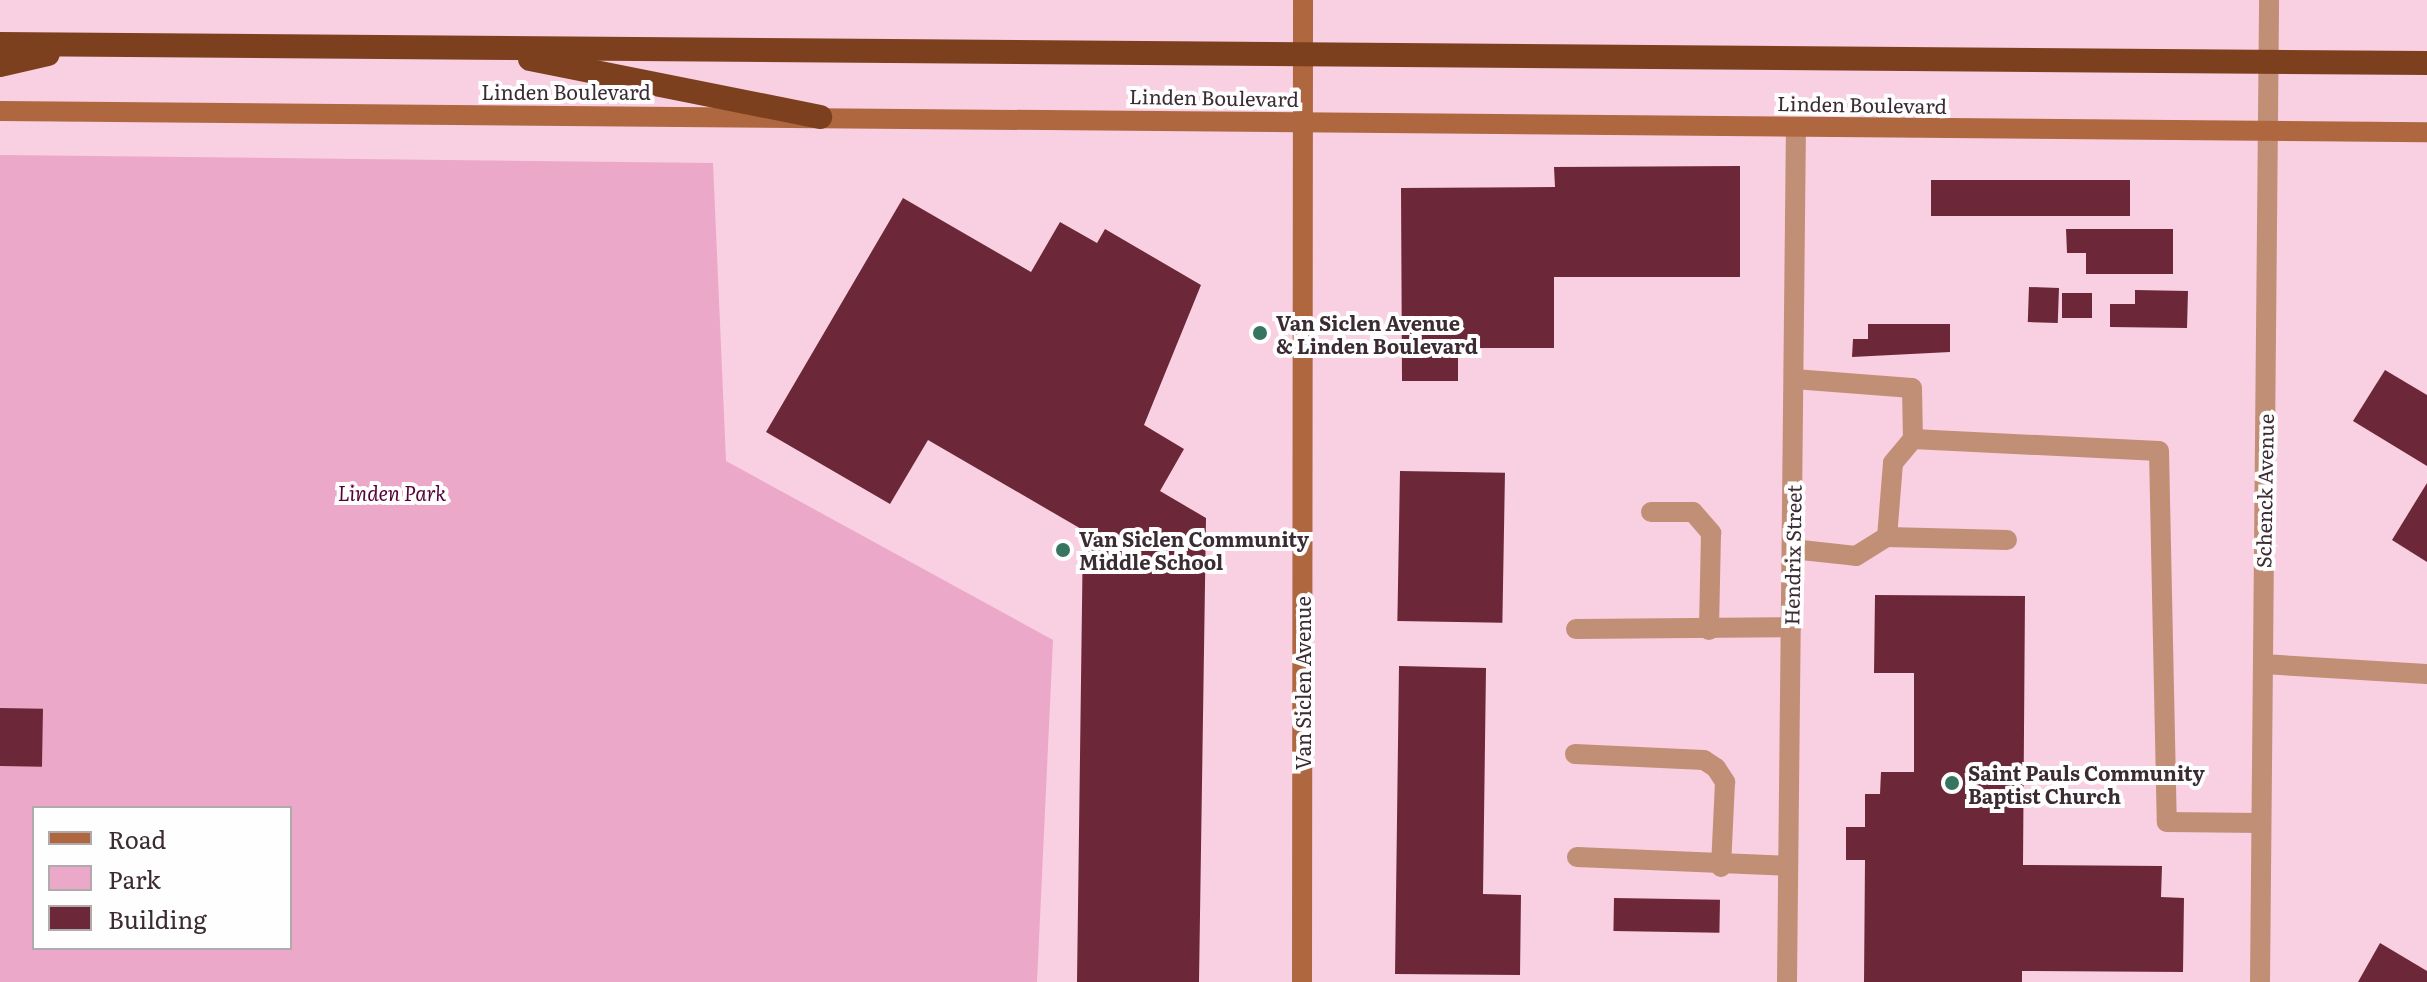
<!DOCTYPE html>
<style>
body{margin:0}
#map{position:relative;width:2427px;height:982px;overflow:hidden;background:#f9cfe2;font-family:Literata,serif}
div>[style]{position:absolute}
.green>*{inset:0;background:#eca8c9}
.building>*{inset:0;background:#6c2838;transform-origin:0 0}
.lane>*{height:20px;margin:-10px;padding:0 10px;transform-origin:10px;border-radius:10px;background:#c18f75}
.street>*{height:20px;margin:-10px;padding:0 10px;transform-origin:10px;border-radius:10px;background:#c18f75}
.secondary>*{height:20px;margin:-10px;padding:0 10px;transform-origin:10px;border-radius:10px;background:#af673f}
.highway>*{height:24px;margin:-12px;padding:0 12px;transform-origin:12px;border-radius:12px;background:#7c401e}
.dots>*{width:22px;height:22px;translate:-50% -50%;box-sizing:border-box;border:4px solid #fefefe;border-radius:50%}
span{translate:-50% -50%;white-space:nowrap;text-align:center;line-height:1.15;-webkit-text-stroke:8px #fefefe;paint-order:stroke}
.street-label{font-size:20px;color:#3b2b32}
.poi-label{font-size:20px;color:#3b2b32;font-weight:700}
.left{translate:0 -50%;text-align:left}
.park-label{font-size:20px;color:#560038;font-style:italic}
.legend{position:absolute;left:32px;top:806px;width:260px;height:144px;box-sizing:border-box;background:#fefefe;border:2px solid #b0aaac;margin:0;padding:10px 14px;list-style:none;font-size:24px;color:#3b2b32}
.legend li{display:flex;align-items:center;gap:16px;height:40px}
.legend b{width:40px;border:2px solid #b0aaac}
</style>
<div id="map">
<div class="green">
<i style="clip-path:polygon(evenodd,0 155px,713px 163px,726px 461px,1053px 640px,1037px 982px,0 982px,0 155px,34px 808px,290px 808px,290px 948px,34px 948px,34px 808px)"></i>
</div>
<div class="building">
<i style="clip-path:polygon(1740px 166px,1740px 277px,1554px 277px,1554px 348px,1458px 348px,1458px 381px,1402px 381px,1401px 188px,1555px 187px,1554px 167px)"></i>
<i style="left:1931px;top:180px;width:199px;height:36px"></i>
<i style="clip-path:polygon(903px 198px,1031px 272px,1060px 222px,1097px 243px,1105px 229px,1201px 285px,1144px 425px,1184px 449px,1160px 491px,1206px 518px,1199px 982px,1077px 982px,1083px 530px,928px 440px,890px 504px,766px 432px)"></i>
<i style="clip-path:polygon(2066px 229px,2173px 229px,2173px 274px,2086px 274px,2086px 253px,2067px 253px)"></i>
<i style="left:2029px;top:287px;width:30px;height:35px;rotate:2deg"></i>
<i style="clip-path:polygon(2135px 290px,2188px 291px,2187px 328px,2110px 327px,2110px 304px,2135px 304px)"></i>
<i style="left:2062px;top:293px;width:30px;height:25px"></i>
<i style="clip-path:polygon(1868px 324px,1950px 324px,1950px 352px,1852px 357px,1853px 339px,1868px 339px)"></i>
<i style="clip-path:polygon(2385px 370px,2427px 395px,2427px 466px,2353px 421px)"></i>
<i style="left:1400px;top:471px;width:105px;height:150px;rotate:1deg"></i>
<i style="clip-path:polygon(2427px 483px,2427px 562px,2392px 540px)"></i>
<i style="clip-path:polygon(1875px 595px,2025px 596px,2023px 865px,2162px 866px,2161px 897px,2184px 898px,2183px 972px,2022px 971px,2022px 982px,1864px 982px,1865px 860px,1846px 860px,1846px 827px,1865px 827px,1865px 794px,1880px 794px,1881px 772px,1914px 772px,1914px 673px,1874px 673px)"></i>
<i style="clip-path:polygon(1399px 666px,1486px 668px,1483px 894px,1521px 895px,1520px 975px,1395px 974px)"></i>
<i style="left:0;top:708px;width:43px;height:58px;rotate:1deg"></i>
<i style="left:1614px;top:898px;width:106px;height:33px;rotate:1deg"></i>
<i style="clip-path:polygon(2380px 943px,2427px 971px,2427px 982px,2358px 982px)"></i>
</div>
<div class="lane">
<i style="left:1794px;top:379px;width:118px;rotate:4.4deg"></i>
<i style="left:1912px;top:388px;width:51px;rotate:88.9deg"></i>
<i style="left:1913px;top:439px;width:246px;rotate:2.8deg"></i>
<i style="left:2159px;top:451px;width:371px;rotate:88.8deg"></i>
<i style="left:2167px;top:822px;width:94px;rotate:0.6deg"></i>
<i style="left:1913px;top:439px;width:31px;rotate:130deg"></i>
<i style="left:1893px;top:463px;width:74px;rotate:94.6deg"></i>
<i style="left:1887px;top:537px;width:120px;rotate:1.4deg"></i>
<i style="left:1651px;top:512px;width:42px"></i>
<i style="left:1693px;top:512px;width:28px;rotate:49deg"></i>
<i style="left:1711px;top:533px;width:97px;rotate:91.2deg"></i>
<i style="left:1792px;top:549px;width:64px;rotate:6.2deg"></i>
<i style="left:1856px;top:556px;width:36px;rotate:-32deg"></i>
<i style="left:1576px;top:629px;width:215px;rotate:-0.5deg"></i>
<i style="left:2263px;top:664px;width:164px;rotate:3.5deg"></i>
<i style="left:1575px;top:754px;width:129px;rotate:2.7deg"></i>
<i style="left:1704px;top:760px;width:14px;rotate:34deg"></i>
<i style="left:1716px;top:768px;width:17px;rotate:57deg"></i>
<i style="left:1725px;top:782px;width:85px;rotate:92.7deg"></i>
<i style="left:1577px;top:857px;width:211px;rotate:2.4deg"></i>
</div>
<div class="street">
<i style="left:1787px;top:982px;width:855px;rotate:-89.4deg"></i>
<i style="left:2260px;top:982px;width:982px;rotate:-89.47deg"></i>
</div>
<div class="secondary">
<i style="left:0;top:111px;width:2427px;rotate:0.5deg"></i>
<i style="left:1302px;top:982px;width:982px;rotate:-89.94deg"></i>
</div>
<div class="highway">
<i style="left:0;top:44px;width:2427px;rotate:0.45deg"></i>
<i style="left:530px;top:59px;width:296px;rotate:11.3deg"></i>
<i style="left:0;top:65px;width:49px;rotate:-12.9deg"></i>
</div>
<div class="dots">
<i style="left:1260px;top:333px;background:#387560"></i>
<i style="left:1063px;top:550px;background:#387560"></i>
<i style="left:1952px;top:783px;background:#387560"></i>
</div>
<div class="street-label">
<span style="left:566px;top:91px">Linden Boulevard</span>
<span style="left:1214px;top:97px;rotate:1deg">Linden Boulevard</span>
<span style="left:1862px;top:104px;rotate:1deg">Linden Boulevard</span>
<span style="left:2264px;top:491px;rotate:-89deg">Schenck Avenue</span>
<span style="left:1792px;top:555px;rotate:-89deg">Hendrix Street</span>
<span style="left:1302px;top:683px;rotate:-90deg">Van Siclen Avenue</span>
</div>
<div class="poi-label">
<span class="left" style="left:1276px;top:334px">Van Siclen Avenue<br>&amp; Linden Boulevard</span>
<span class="left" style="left:1079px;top:550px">Van Siclen Community<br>Middle School</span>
<span class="left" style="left:1968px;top:784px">Saint Pauls Community<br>Baptist Church</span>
</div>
<div class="park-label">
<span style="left:392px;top:492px">Linden Park</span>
</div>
<ul class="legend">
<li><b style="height:10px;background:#af673f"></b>Road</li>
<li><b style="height:22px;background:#eca8c9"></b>Park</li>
<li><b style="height:22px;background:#6c2838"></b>Building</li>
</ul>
</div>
